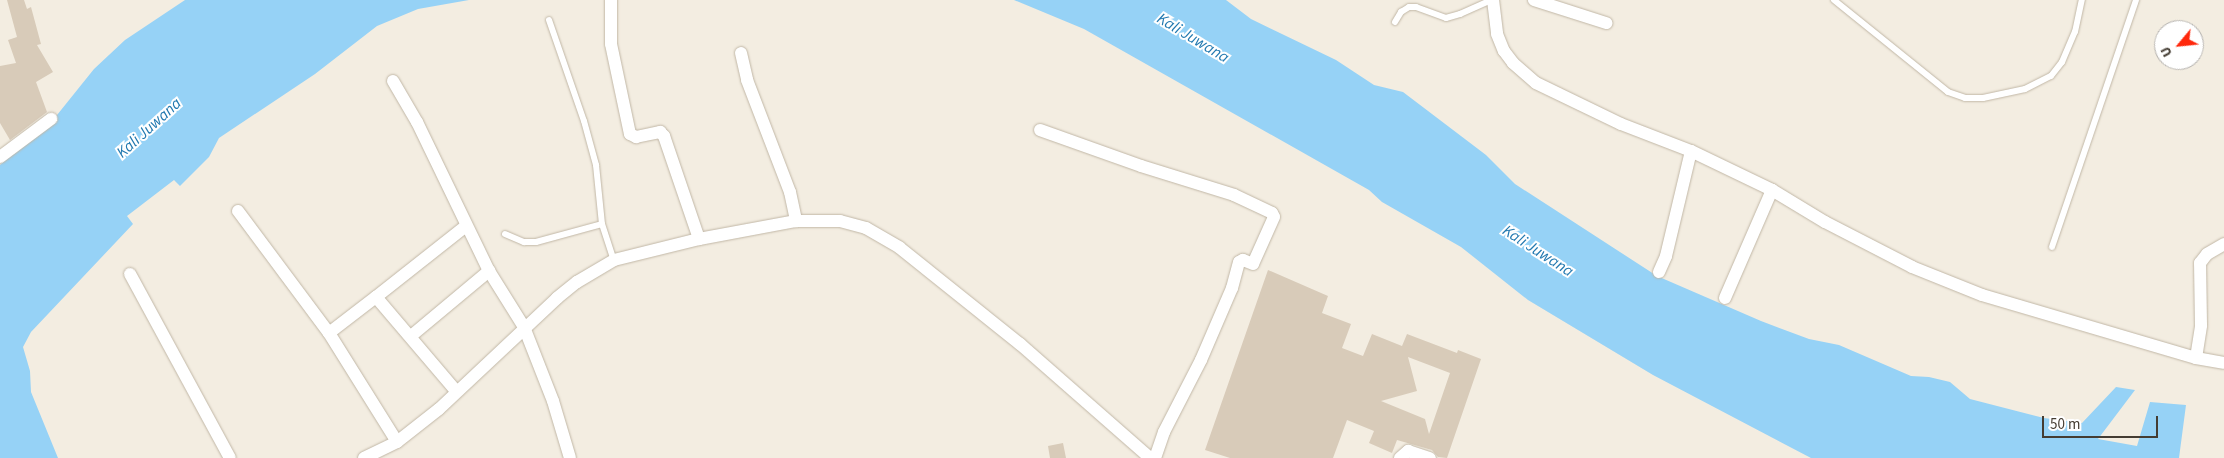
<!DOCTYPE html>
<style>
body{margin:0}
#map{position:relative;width:2224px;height:458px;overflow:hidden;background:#f3ede1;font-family:"Source Sans 3",sans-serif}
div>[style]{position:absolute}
.water>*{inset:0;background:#96d2f6}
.building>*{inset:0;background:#d8cbb9}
.roads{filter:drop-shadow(0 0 1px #c1b7a6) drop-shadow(0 0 1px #c1b7a6)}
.service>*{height:6px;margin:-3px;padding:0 3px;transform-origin:3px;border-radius:3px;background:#fff}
.minor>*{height:12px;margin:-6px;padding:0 6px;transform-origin:6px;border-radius:6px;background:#fff}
span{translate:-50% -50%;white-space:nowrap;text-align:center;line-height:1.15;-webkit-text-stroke:4px #fff;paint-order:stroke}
.water-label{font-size:16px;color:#2279b0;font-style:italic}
.north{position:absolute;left:2154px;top:20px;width:50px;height:50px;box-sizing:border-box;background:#fff;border:1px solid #b4b1ad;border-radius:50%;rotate:242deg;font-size:14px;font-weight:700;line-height:20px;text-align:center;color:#443c32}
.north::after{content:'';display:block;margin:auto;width:18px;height:22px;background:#ff280c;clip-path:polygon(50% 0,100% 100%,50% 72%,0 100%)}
.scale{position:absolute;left:2042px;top:416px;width:116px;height:22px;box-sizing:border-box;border:2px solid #443c32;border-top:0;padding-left:6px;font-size:15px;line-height:18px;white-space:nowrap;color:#443c32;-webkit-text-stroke:4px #fff;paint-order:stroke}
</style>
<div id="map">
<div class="water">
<i style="clip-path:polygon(185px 0,469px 0,418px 9px,377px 26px,315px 74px,219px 138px,209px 157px,180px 186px,174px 180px,127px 216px,133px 224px,31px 332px,23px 347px,30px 371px,31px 392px,58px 458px,0 458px,0 165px,23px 140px,53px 120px,94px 69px,125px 40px)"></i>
<i style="clip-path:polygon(1014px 0,1226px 0,1251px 19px,1336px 60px,1374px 85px,1403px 92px,1486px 155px,1515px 184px,1657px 276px,1761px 321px,1809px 339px,1839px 345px,1911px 376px,1929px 377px,1950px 382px,1970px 399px,2044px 418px,2082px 423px,2116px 387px,2135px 390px,2098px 439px,2137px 446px,2150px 402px,2186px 405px,2179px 458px,1811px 458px,1653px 375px,1528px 300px,1461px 247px,1382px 202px,1369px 190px,1084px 29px)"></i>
</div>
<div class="building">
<i style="clip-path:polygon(7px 0,24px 0,27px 9px,31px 7px,41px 44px,37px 45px,53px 72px,36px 82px,47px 112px,10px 140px,0 123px,0 66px,16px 63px,8px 40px,17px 37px)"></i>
<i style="clip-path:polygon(evenodd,1268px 270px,1328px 296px,1322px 313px,1351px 324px,1342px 348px,1363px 356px,1372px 334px,1402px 346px,1407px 334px,1457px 353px,1458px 350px,1481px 359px,1447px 458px,1438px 457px,1432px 450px,1397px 440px,1392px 453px,1369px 443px,1374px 431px,1347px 420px,1333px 458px,1230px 458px,1205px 450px,1268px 270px,1408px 357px,1450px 373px,1429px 434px,1425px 419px,1381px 401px,1417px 391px,1408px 357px)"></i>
<i style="clip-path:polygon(1063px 443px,1066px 458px,1050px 458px,1048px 446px)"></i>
</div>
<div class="roads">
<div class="service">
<i style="left:1834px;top:0;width:146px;rotate:38.9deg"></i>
<i style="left:1948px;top:92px;width:18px;rotate:19deg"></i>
<i style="left:1965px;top:98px;width:18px"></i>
<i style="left:1983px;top:98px;width:43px;rotate:-12.1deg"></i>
<i style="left:2025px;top:89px;width:29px;rotate:-27deg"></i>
<i style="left:2051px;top:76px;width:18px;rotate:-52deg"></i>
<i style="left:2062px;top:62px;width:33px;rotate:-67deg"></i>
<i style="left:2075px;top:32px;width:33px;rotate:-78deg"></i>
<i style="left:549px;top:20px;width:107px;rotate:70.9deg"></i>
<i style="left:584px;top:121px;width:46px;rotate:74.7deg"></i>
<i style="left:596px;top:165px;width:59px;rotate:84.2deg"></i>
<i style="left:602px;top:224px;width:38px;rotate:72deg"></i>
<i style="left:1395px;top:22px;width:12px;rotate:-59deg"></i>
<i style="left:1401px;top:12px;width:9px;rotate:-32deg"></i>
<i style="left:1409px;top:7px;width:7px"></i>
<i style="left:1416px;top:7px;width:32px;rotate:20deg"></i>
<i style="left:1446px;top:18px;width:15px;rotate:-16deg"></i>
<i style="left:1460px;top:14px;width:35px;rotate:-24deg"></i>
<i style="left:505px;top:234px;width:21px;rotate:23deg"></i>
<i style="left:524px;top:242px;width:12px"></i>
<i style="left:536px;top:242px;width:68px;rotate:-15.3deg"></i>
<i style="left:2052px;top:247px;width:261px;rotate:-71.2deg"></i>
</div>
<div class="minor">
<i style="left:611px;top:0;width:44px;rotate:90deg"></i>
<i style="left:611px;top:44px;width:92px;rotate:78.1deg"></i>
<i style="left:630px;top:134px;width:7px;rotate:27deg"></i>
<i style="left:636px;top:137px;width:25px;rotate:-12deg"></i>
<i style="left:660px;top:132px;width:6px;rotate:45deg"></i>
<i style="left:664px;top:136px;width:109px;rotate:71.2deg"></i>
<i style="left:1493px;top:0;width:34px;rotate:83deg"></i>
<i style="left:1497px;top:34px;width:18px;rotate:68deg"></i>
<i style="left:1504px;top:51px;width:15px;rotate:53deg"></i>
<i style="left:1513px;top:63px;width:30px;rotate:41deg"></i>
<i style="left:1536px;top:83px;width:94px;rotate:25.8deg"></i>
<i style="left:1621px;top:124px;width:75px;rotate:21.1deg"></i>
<i style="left:1691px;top:151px;width:90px;rotate:25.7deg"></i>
<i style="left:1772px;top:190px;width:62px;rotate:31.1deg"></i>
<i style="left:1825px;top:222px;width:98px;rotate:27.3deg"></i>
<i style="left:1912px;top:267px;width:75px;rotate:21.8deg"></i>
<i style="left:1982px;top:295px;width:223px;rotate:16.4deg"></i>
<i style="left:2196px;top:358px;width:28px;rotate:10deg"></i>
<i style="left:1534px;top:0;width:76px;rotate:17.7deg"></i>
<i style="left:741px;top:53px;width:28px;rotate:77deg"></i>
<i style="left:747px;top:80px;width:120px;rotate:69deg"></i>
<i style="left:790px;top:192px;width:30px;rotate:78deg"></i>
<i style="left:393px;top:81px;width:48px;rotate:59.7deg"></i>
<i style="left:417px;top:122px;width:165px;rotate:64.2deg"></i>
<i style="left:489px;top:271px;width:66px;rotate:58deg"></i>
<i style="left:524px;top:327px;width:79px;rotate:68.6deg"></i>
<i style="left:553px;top:401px;width:59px;rotate:73.4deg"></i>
<i style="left:1040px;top:130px;width:107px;rotate:19.6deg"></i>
<i style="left:1141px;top:166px;width:97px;rotate:17.3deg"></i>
<i style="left:1234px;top:195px;width:42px;rotate:25.3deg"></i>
<i style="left:1272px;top:213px;width:4px;rotate:63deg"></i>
<i style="left:1274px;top:217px;width:51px;rotate:114.1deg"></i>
<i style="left:1253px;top:264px;width:11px;rotate:-158deg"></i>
<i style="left:1243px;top:260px;width:4px;rotate:153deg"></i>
<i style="left:1239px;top:262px;width:27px;rotate:105deg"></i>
<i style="left:1232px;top:288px;width:78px;rotate:113.3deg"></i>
<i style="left:1201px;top:360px;width:81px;rotate:117.2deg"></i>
<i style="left:1164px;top:432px;width:28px;rotate:109deg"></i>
<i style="left:0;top:157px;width:64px;rotate:-36.7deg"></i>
<i style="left:238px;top:211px;width:152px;rotate:53.3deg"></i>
<i style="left:329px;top:333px;width:59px;rotate:-37.5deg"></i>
<i style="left:376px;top:297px;width:123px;rotate:49.6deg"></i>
<i style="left:1659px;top:272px;width:17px;rotate:-66deg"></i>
<i style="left:1666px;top:256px;width:108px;rotate:-76.6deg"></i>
<i style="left:130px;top:274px;width:209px;rotate:61.5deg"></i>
<i style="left:376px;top:297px;width:115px;rotate:-38.3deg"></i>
<i style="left:1725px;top:298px;width:118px;rotate:-66.5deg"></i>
<i style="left:329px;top:333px;width:128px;rotate:58deg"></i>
<i style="left:411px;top:336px;width:102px;rotate:-39.8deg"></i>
<i style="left:2196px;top:358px;width:33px;rotate:-81deg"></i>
<i style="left:2201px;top:325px;width:62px;rotate:-90.9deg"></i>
<i style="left:2200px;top:263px;width:11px;rotate:-52deg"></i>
<i style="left:2207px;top:254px;width:20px;rotate:-30deg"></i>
<i style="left:364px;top:458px;width:37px;rotate:-26deg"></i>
<i style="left:397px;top:442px;width:53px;rotate:-38.2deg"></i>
<i style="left:439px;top:409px;width:162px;rotate:-43.2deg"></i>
<i style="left:557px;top:298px;width:26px;rotate:-39deg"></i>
<i style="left:577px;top:282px;width:43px;rotate:-30.7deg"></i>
<i style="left:614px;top:260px;width:88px;rotate:-13.9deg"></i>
<i style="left:699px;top:239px;width:99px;rotate:-10.5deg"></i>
<i style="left:796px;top:221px;width:44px"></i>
<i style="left:840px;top:221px;width:27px;rotate:15deg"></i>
<i style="left:866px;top:228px;width:39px;rotate:30deg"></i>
<i style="left:900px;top:248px;width:154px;rotate:38.7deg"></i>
<i style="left:1020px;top:344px;width:173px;rotate:41.2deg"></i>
<i style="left:1400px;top:458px;width:11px;rotate:-41deg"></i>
<i style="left:1408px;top:451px;width:23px;rotate:18deg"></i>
</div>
</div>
<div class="water-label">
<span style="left:1193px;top:38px;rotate:31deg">Kali Juwana</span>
<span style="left:149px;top:128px;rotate:-42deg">Kali Juwana</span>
<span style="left:1538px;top:251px;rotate:33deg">Kali Juwana</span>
</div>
<div class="north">U</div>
<div class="scale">50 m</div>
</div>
